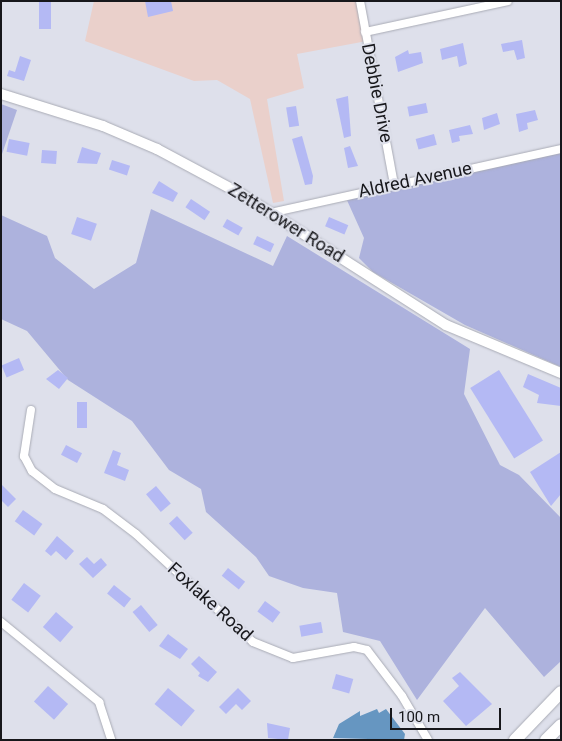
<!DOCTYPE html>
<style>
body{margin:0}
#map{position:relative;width:562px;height:741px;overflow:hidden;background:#dee0eb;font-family:Roboto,sans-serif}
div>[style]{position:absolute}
.education>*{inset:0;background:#ead0cb}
.green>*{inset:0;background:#adb2dd}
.water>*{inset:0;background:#6696c1}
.building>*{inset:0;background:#b4b9f4;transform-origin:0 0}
.roads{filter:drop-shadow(0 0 1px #a9abb5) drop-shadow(0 0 1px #a9abb5)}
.minor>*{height:8px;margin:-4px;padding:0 4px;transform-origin:4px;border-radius:4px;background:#fff}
.tertiary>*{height:10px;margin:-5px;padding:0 5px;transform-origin:5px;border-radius:5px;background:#fff}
.primary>*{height:12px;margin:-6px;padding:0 6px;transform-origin:6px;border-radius:6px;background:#fff}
span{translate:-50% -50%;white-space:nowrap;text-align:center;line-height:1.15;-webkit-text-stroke:4px #dee0eb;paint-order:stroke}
.street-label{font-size:18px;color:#17171b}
.frame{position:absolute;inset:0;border:2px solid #17171b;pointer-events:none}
.scale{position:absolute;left:390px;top:708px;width:111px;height:22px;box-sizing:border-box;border:2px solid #17171b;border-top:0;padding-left:6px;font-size:15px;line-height:18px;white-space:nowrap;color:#17171b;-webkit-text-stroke:4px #dee0eb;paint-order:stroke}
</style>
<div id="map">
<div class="education">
<i style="clip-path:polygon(94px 1px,359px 1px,367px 41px,297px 54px,304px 88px,267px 99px,284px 201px,273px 203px,250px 99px,217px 80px,194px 81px,85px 41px)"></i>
</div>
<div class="green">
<i style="clip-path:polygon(1px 104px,17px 110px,1px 157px)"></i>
<i style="clip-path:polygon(561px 152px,561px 367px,465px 325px,373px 272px,359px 258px,364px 238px,346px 198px)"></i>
<i style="clip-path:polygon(151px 209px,273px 266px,287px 236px,470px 349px,464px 394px,500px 465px,519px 475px,561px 518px,561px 661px,544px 677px,485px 608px,417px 700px,380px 641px,343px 632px,337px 593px,303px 588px,269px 576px,256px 557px,206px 512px,201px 489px,169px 470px,132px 421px,68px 380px,27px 331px,1px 319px,1px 215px,47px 236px,55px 258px,94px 289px,136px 263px)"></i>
</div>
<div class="water">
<i style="clip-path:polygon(377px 709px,379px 713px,386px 709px,405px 734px,404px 740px,333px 738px,339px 724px,360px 711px,360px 716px)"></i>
</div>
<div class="building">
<i style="left:39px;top:1px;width:12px;height:28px"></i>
<i style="clip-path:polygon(145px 1px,171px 1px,173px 11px,148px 17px)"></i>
<i style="clip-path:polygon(522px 40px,525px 58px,517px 60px,514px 50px,503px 52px,501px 44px)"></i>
<i style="clip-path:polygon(463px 43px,467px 64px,459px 67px,457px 56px,442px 60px,440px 49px)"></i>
<i style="clip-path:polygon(408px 50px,409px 54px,421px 52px,423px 63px,398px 72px,395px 57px)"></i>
<i style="clip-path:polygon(20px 56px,31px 60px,24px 81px,7px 76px,9px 70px,15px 72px)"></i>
<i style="clip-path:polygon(348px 96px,351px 136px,344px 138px,336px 99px)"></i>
<i style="left:426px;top:103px;width:10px;height:19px;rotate:79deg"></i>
<i style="left:296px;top:106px;width:20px;height:10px;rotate:81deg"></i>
<i style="clip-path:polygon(535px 110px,538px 120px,527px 123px,528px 129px,519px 132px,516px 114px)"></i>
<i style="clip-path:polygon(497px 113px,500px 124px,484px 130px,482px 118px)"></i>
<i style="clip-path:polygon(470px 125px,473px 134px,459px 136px,460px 141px,452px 143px,449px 130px)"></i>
<i style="left:434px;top:134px;width:11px;height:19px;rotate:75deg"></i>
<i style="clip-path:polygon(302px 136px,313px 176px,312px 184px,305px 185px,292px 139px)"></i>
<i style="left:9px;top:139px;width:21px;height:13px;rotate:11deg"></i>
<i style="clip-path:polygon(350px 146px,358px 166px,348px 168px,344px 148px)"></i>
<i style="clip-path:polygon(82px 147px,101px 153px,97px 164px,77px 163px)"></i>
<i style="left:42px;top:150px;width:15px;height:13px;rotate:4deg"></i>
<i style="left:112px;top:160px;width:19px;height:10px;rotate:18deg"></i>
<i style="clip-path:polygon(159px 181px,178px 193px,173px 202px,152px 193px)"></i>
<i style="left:191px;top:199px;width:23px;height:10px;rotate:34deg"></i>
<i style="left:77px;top:217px;width:21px;height:18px;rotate:19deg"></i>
<i style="left:329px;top:217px;width:21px;height:10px;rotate:23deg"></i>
<i style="left:227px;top:219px;width:18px;height:9px;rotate:29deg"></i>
<i style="left:257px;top:236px;width:19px;height:9px;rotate:25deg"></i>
<i style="left:19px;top:358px;width:13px;height:19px;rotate:67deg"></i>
<i style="clip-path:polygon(58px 370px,68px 378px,59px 389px,46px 379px)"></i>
<i style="left:499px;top:370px;width:83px;height:34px;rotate:58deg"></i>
<i style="clip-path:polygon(528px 374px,561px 388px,561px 406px,537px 403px,539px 395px,523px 387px)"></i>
<i style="left:77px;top:402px;width:10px;height:26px"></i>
<i style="left:66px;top:445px;width:18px;height:11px;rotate:27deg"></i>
<i style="clip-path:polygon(113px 450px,121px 453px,117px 465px,129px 470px,125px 481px,104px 473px)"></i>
<i style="clip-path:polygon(561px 452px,561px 494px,551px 506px,530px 472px)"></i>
<i style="clip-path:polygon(1px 484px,16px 499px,8px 507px,1px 500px)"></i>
<i style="left:156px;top:486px;width:23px;height:13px;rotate:50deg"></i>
<i style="left:23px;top:510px;width:24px;height:14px;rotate:36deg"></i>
<i style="left:177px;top:516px;width:23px;height:11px;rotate:47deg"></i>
<i style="clip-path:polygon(57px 536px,74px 551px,66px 560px,56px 551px,51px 556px,45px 551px)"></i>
<i style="clip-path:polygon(87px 557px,94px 564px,101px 558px,107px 565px,93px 578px,79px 564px)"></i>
<i style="left:228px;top:568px;width:22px;height:10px;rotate:39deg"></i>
<i style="left:24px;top:583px;width:21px;height:21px;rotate:37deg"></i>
<i style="left:114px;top:585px;width:22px;height:11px;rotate:39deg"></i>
<i style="left:265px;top:601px;width:19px;height:13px;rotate:36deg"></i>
<i style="left:141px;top:605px;width:26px;height:11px;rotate:50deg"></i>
<i style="left:56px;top:612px;width:23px;height:20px;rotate:41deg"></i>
<i style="left:321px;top:622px;width:11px;height:22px;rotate:80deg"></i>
<i style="clip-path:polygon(168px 634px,188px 649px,180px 659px,159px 646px)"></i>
<i style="clip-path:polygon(199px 656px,217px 672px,208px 682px,198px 676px,200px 673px,191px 664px)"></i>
<i style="clip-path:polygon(460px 672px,492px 704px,466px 726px,443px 701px,459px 686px,452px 678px)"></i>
<i style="left:336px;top:674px;width:18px;height:15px;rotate:16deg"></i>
<i style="left:48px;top:686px;width:27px;height:21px;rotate:42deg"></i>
<i style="left:168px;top:688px;width:35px;height:21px;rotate:40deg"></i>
<i style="clip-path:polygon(238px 688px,251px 701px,242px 710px,236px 704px,226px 714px,219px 707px)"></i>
<i style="clip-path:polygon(267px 723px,290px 728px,288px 740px,268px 738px)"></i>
</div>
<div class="roads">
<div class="minor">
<i style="left:360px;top:1px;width:186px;rotate:79.5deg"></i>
<i style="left:365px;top:32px;width:146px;rotate:-12.2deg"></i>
<i style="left:270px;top:213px;width:298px;rotate:-12.4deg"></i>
<i style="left:31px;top:410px;width:47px;rotate:98.7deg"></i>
<i style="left:24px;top:456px;width:17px;rotate:62deg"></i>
<i style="left:32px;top:471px;width:29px;rotate:38deg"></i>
<i style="left:55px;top:489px;width:52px;rotate:22.6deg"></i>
<i style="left:103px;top:509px;width:41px;rotate:37.1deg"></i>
<i style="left:136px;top:534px;width:159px;rotate:42.7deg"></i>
<i style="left:253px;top:642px;width:43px;rotate:21.8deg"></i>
<i style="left:293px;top:658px;width:62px;rotate:-10.2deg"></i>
<i style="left:354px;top:647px;width:13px;rotate:13deg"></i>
<i style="left:367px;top:650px;width:58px;rotate:52.7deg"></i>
<i style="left:402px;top:696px;width:51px;rotate:59.4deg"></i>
<i style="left:1px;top:622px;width:127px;rotate:39.2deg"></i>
<i style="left:99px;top:702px;width:40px;rotate:72deg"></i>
</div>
<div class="tertiary">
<i style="left:1px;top:94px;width:107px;rotate:17.4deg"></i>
<i style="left:103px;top:126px;width:59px;rotate:23.1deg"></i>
<i style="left:157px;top:149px;width:95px;rotate:28.2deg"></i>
<i style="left:241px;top:194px;width:243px;rotate:32.6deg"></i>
<i style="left:446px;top:325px;width:125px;rotate:22.7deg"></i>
</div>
<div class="primary">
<i style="left:515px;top:740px;width:66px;rotate:-46.2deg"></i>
<i style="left:546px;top:740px;width:21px;rotate:-45deg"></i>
</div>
</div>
<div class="street-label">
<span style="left:377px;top:93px;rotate:79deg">Debbie Drive</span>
<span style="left:415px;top:180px;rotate:-12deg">Aldred Avenue</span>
<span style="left:286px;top:223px;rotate:32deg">Zetterower Road</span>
<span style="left:210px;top:602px;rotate:42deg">Foxlake Road</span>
</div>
<div class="frame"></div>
<div class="scale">100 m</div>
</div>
